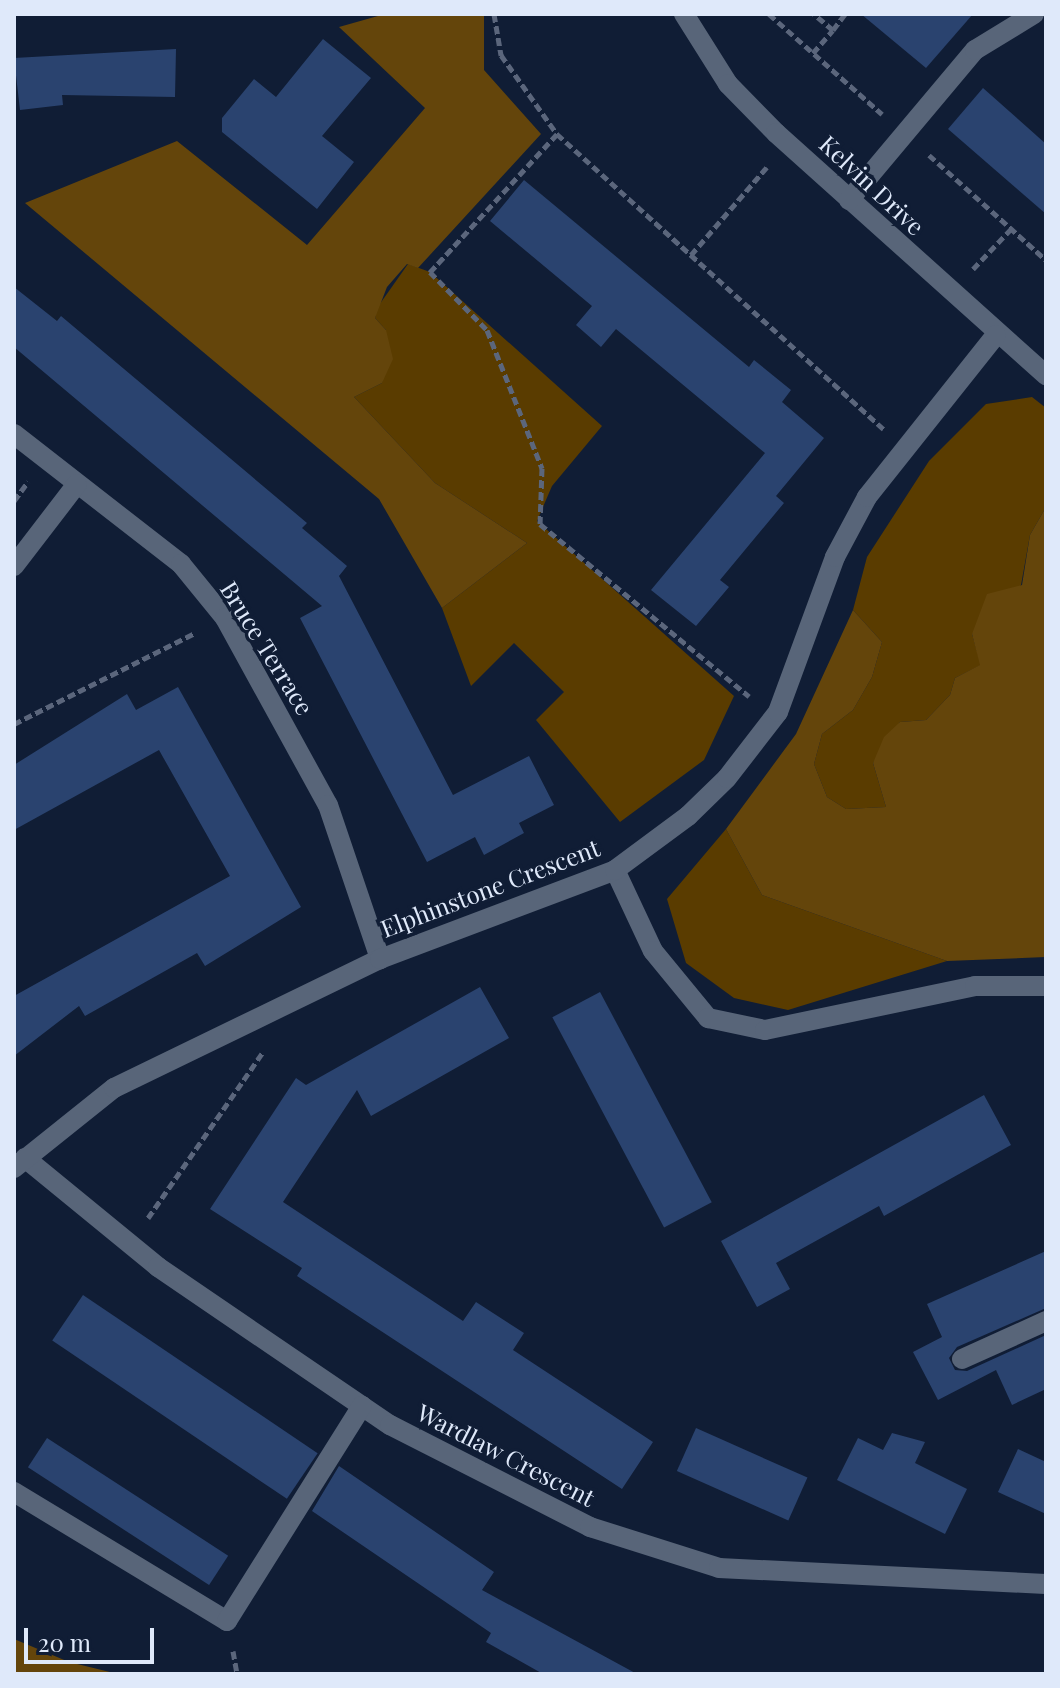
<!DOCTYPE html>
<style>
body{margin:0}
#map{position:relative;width:1060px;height:1688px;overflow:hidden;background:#101d35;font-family:"Playfair Display",serif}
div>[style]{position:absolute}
.green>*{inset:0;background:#5a3c00}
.forest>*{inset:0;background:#64450b}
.building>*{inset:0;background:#2a436f;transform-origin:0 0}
.path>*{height:5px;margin-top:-2.5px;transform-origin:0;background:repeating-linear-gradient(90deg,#5b667c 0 8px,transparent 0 12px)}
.minor>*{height:20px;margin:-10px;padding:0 10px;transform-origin:10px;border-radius:10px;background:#586579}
span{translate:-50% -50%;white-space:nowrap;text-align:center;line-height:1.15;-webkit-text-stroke:7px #101d35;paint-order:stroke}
.street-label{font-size:24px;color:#dfe9fa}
.frame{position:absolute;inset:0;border:16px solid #dfe9fa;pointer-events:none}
.scale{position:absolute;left:24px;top:1628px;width:130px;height:36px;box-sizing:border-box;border:4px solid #dfe9fa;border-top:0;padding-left:10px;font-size:24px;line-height:28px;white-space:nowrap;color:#dfe9fa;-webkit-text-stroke:6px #101d35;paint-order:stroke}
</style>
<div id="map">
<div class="green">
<i style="clip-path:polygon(408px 264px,430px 272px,602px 426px,552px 486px,537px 521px,734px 696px,704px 760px,620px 822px,536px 720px,564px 692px,514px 643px,471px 686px,442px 608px,527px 543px,435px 483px,354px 397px,382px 383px,386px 330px,375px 318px,377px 308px)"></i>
<i style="clip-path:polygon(1032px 397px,1046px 408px,1046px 507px,1030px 535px,1021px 585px,972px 634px,981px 665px,955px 678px,950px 695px,926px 720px,900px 722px,873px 763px,886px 807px,846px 809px,827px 797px,814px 764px,822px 734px,853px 710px,872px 677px,882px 642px,853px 610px,867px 557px,929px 461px,986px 404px)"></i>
<i style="clip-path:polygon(726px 829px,762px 895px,947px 961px,788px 1010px,734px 998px,686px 963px,667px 899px)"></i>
</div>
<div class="forest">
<i style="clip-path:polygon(385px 14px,484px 14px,484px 70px,541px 134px,418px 268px,407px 264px,387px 287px,375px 318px,386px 330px,393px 359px,382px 383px,354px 397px,435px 483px,527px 543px,442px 608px,379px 499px,25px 203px,177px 141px,307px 245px,425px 108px,339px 27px)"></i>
<i style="clip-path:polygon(1046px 507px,1046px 957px,947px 961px,762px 895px,726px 829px,796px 734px,853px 610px,882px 642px,872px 677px,853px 710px,822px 734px,814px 764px,827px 797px,846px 809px,886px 807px,873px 763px,884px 737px,900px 722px,926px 720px,950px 695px,955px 678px,980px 665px,972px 634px,987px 594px,1022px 585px,1030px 535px)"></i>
<i style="clip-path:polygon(14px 1639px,69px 1662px,118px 1674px,14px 1674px)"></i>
</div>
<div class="building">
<i style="clip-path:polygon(861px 14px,973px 14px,926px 68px)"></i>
<i style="clip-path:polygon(323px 39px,371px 78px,322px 136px,354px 162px,317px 209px,222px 132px,222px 118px,254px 79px,276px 97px)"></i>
<i style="clip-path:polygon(176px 49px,175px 97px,62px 95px,63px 105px,20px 110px,14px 58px)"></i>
<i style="clip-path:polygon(983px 88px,1046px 144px,1046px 214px,948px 129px)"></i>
<i style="clip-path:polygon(524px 180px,749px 367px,754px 360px,791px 390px,782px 402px,824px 438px,776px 496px,784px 503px,720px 580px,729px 587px,696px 626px,651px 590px,765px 453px,616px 329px,601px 347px,576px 325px,592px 306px,490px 221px)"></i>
<i style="clip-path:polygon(14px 287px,57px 321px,61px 316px,307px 523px,302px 528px,347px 566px,339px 576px,453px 795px,529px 756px,554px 805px,519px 823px,524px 833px,484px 855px,475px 837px,427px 862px,300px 618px,322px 606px,14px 347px)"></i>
<i style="clip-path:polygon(178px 687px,301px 907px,205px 966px,197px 953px,85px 1016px,79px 1006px,14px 1056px,14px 996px,230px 876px,159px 750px,14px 830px,14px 765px,127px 694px,136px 710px)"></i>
<i style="clip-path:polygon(480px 987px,509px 1038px,371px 1116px,357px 1090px,283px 1202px,463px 1321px,476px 1302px,524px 1333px,513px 1350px,653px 1442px,622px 1489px,297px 1276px,302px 1268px,210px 1209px,296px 1078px,306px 1085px)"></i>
<i style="left:600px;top:992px;width:238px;height:54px;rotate:62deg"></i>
<i style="clip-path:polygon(984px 1095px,1011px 1145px,884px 1216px,879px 1206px,776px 1263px,790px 1289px,757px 1307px,721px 1241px)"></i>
<i style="clip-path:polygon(1046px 1251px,1046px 1308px,957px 1347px,949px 1358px,955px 1370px,967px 1371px,1046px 1335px,1046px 1389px,1012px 1405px,996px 1370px,938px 1400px,913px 1352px,942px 1337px,927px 1304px)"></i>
<i style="left:83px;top:1295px;width:283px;height:55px;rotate:34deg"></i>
<i style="left:696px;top:1428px;width:122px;height:47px;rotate:24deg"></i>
<i style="clip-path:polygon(892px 1433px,925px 1442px,915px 1463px,967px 1489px,945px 1534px,837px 1480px,858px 1438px,883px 1450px)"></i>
<i style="left:47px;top:1438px;width:216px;height:35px;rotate:33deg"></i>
<i style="clip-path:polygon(1018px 1449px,1046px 1462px,1046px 1514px,998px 1492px)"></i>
<i style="clip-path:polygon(339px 1466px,494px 1572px,482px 1590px,637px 1674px,543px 1674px,486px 1642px,491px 1633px,312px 1511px)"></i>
</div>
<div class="path">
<i style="left:494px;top:14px;width:42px;rotate:80.3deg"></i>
<i style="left:501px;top:55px;width:97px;rotate:54.7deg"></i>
<i style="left:557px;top:134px;width:440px;rotate:42.1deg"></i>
<i style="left:769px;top:14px;width:151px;rotate:41.5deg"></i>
<i style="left:833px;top:30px;width:20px;rotate:-53deg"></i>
<i style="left:813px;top:53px;width:30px;rotate:-49deg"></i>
<i style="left:833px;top:30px;width:25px;rotate:-140deg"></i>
<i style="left:557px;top:134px;width:188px;rotate:132.6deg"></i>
<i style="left:430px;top:272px;width:81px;rotate:45.5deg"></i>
<i style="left:487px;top:330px;width:149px;rotate:68.3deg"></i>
<i style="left:542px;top:468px;width:56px;rotate:92deg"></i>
<i style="left:540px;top:524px;width:271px;rotate:39.5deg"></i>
<i style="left:929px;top:155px;width:157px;rotate:41.9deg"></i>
<i style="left:691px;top:255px;width:116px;rotate:-49.2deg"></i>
<i style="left:973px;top:269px;width:55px;rotate:-46.5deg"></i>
<i style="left:14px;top:501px;width:24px;rotate:-54deg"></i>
<i style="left:14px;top:724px;width:203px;rotate:-26.7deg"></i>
<i style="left:148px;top:1218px;width:202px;rotate:-55.3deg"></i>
<i style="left:233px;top:1651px;width:23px;rotate:80deg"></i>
</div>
<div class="minor">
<i style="left:684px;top:14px;width:83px;rotate:57.8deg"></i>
<i style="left:728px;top:84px;width:69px;rotate:45.6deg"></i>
<i style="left:776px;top:133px;width:363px;rotate:41.9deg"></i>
<i style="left:849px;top:200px;width:196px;rotate:-50deg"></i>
<i style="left:975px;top:50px;width:69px;rotate:-31.4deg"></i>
<i style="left:14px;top:434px;width:212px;rotate:37.9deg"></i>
<i style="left:181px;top:564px;width:70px;rotate:50.8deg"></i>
<i style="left:225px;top:618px;width:213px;rotate:61.2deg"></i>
<i style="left:328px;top:805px;width:163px;rotate:71.3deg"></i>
<i style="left:14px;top:566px;width:103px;rotate:-52.5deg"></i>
<i style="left:615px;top:870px;width:89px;rotate:64.9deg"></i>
<i style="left:653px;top:951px;width:87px;rotate:50.6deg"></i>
<i style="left:708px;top:1018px;width:58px;rotate:11.9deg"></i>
<i style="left:765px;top:1030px;width:215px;rotate:-11.8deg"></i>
<i style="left:975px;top:986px;width:71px"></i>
<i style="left:25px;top:1158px;width:172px;rotate:39.3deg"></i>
<i style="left:158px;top:1267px;width:281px;rotate:34.3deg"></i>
<i style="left:390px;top:1425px;width:225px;rotate:27deg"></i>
<i style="left:590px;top:1527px;width:135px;rotate:17.6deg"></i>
<i style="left:719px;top:1568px;width:327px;rotate:2.8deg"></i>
<i style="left:14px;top:1168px;width:128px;rotate:-38.7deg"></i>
<i style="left:114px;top:1088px;width:296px;rotate:-25.9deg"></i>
<i style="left:380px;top:959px;width:251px;rotate:-20.7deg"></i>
<i style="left:615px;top:870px;width:91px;rotate:-36.5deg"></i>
<i style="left:688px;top:816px;width:54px;rotate:-44.3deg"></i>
<i style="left:727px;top:778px;width:83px;rotate:-52.3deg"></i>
<i style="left:778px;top:712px;width:165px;rotate:-69.8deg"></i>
<i style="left:835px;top:557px;width:68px;rotate:-61.9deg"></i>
<i style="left:867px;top:497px;width:207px;rotate:-51.5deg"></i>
<i style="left:962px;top:1359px;width:92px;rotate:-24.3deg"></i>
<i style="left:14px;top:1492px;width:249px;rotate:31.2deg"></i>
<i style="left:227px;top:1621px;width:254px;rotate:-57.9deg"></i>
</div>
<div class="street-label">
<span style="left:872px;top:185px;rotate:43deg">Kelvin Drive</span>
<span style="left:267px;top:648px;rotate:58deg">Bruce Terrace</span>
<span style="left:490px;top:888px;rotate:-21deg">Elphinstone Crescent</span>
<span style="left:506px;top:1455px;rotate:27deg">Wardlaw Crescent</span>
</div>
<div class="frame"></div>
<div class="scale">20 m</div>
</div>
